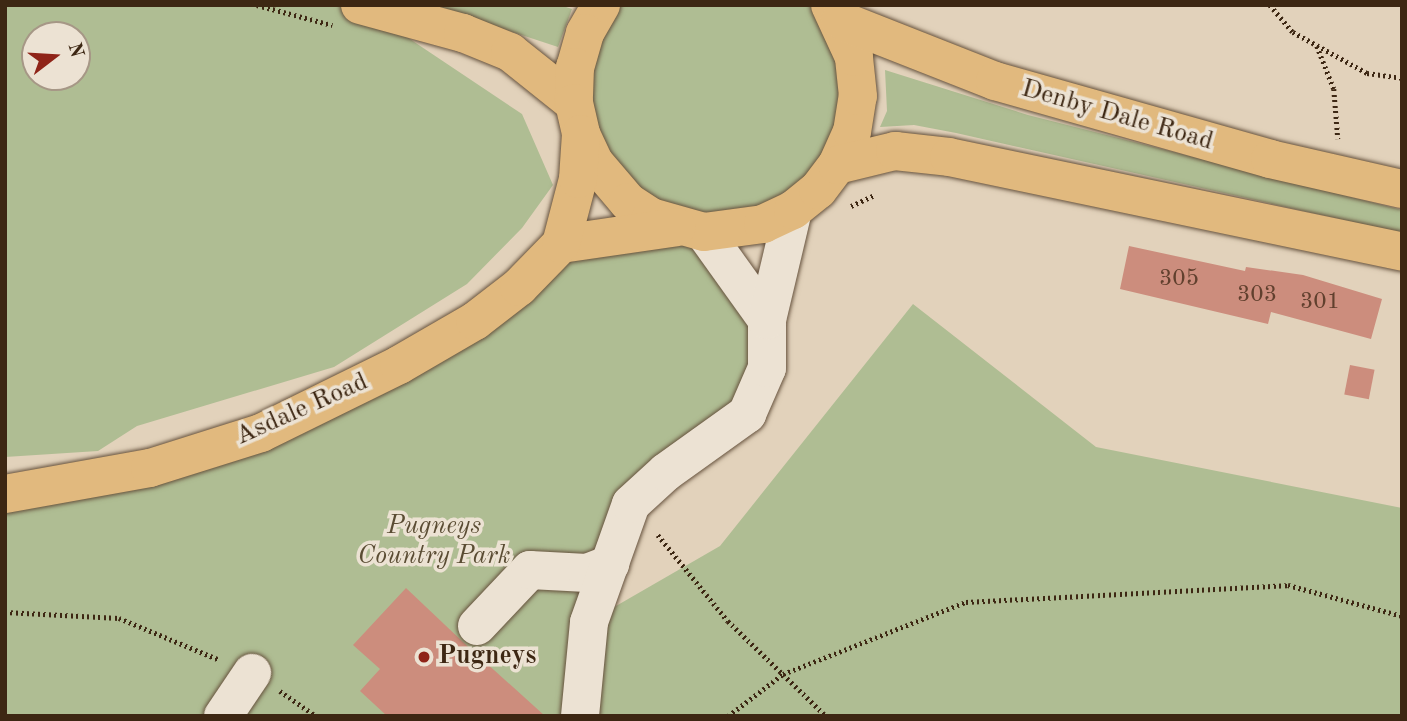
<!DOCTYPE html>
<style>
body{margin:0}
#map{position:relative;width:1407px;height:721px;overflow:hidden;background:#e2d2bb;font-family:"Old Standard TT",serif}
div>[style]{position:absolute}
.green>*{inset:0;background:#afbd93}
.building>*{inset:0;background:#cc8d7d;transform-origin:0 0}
.path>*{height:4.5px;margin-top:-2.25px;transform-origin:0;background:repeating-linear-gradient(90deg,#3d2713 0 2px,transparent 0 5.5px)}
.roads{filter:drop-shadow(0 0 2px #66523d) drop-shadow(0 0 2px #66523d)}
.minor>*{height:38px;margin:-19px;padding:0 19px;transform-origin:19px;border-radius:19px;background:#ece2d3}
.major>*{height:38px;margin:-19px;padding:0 19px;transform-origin:19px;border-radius:19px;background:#e1b97e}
.dots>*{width:19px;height:19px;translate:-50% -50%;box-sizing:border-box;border:4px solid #ece2d3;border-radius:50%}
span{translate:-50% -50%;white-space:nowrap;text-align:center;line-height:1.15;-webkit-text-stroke:7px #ece2d3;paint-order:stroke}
.number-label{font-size:23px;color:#61402e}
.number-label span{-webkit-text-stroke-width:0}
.street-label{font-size:26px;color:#3d2713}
.park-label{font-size:26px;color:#5a4c33;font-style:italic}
.poi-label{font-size:26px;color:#3d2713;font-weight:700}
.left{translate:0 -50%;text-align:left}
.frame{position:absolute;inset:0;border:7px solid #3d2713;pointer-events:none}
.north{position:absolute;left:21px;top:21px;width:70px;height:70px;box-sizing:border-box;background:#ece2d3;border:2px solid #a69786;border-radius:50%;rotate:73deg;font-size:19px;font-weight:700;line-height:28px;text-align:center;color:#3d2713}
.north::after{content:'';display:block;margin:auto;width:24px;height:32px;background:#8f2418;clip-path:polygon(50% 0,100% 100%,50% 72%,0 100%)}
</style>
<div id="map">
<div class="green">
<i style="clip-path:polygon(evenodd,5px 5px,359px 5px,522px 114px,553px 185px,522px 228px,467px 284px,334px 367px,137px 426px,98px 451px,5px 457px,5px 5px,35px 35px,77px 35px,77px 77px,35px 77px,35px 35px)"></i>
<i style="clip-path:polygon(430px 5px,560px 5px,572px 9px,558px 47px)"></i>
<i style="clip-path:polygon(601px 5px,830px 5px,854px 57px,837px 165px,732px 232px,767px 368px,666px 472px,590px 621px,720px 546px,913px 304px,1096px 447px,1402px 508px,1402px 716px,5px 716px,5px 494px,330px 401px,561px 244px,675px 227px,581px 134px)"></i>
<i style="clip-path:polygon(885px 70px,1028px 115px,1402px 210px,1402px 233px,956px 133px,914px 125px,880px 127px,887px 111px)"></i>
</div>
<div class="building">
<i style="clip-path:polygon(1129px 246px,1245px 271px,1246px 267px,1303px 275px,1382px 299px,1371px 339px,1271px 312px,1268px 324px,1120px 289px)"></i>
<i style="left:1350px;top:365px;width:25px;height:30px;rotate:11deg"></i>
<i style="clip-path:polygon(406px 588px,463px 642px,545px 716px,387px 716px,360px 691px,380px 669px,353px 645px)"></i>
</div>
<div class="path">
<i style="left:257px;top:5px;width:78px;rotate:14.9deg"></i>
<i style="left:1270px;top:5px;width:35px;rotate:50deg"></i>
<i style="left:1293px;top:32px;width:85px;rotate:29deg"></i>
<i style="left:1367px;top:73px;width:35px;rotate:8deg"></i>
<i style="left:1317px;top:46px;width:46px;rotate:68.4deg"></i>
<i style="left:1334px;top:89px;width:50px;rotate:85.4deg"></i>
<i style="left:851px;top:206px;width:26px;rotate:-25deg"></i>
<i style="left:658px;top:535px;width:111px;rotate:50.9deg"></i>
<i style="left:728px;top:621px;width:136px;rotate:44.1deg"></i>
<i style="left:5px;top:612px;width:114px;rotate:3deg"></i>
<i style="left:119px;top:618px;width:109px;rotate:22.6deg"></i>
<i style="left:280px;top:691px;width:44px;rotate:34.8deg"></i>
<i style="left:728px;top:716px;width:69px;rotate:-37.4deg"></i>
<i style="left:783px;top:674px;width:197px;rotate:-21.5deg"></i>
<i style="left:966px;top:602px;width:322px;rotate:-3deg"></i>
<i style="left:1288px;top:585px;width:118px;rotate:15.2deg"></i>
</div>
<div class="roads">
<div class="minor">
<i style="left:704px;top:232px;width:108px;rotate:54.4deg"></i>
<i style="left:477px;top:626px;width:77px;rotate:-46.6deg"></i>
<i style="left:530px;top:570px;width:57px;rotate:3deg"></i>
<i style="left:587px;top:573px;width:25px;rotate:-21deg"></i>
<i style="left:223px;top:716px;width:52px;rotate:-56deg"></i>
<i style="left:580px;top:716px;width:94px;rotate:-84.5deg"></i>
<i style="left:589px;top:622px;width:125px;rotate:-70.4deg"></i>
<i style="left:631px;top:504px;width:47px;rotate:-42.4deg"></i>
<i style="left:666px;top:472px;width:100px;rotate:-35.6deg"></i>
<i style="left:747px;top:414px;width:50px;rotate:-66.5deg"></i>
<i style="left:767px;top:368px;width:48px;rotate:-90deg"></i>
<i style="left:767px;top:320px;width:113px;rotate:-76.7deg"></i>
</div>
<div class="major">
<i style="left:360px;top:5px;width:107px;rotate:15.2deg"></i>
<i style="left:463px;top:33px;width:51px;rotate:22deg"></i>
<i style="left:510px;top:52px;width:82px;rotate:38.6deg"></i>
<i style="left:601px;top:5px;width:32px;rotate:120deg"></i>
<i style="left:585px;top:33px;width:35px;rotate:106deg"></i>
<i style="left:575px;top:67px;width:36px;rotate:92deg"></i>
<i style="left:574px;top:103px;width:32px;rotate:77deg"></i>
<i style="left:581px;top:134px;width:31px;rotate:65deg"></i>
<i style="left:594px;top:162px;width:52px;rotate:49.6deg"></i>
<i style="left:628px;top:202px;width:27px;rotate:33deg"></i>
<i style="left:651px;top:217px;width:55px;rotate:15.8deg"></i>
<i style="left:704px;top:232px;width:60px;rotate:-7.7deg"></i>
<i style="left:763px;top:224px;width:33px;rotate:-25deg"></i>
<i style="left:793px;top:210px;width:32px;rotate:-39deg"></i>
<i style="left:818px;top:190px;width:31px;rotate:-53deg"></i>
<i style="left:837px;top:165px;width:36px;rotate:-66deg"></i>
<i style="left:852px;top:132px;width:36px;rotate:-81deg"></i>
<i style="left:858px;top:96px;width:39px;rotate:-96deg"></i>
<i style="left:854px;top:57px;width:57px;rotate:-114.8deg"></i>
<i style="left:840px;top:20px;width:167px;rotate:21.5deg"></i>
<i style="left:995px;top:81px;width:286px;rotate:15.8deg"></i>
<i style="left:1270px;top:159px;width:135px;rotate:12.8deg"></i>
<i style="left:837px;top:165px;width:60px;rotate:-13.6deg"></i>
<i style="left:895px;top:151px;width:54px;rotate:6.3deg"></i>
<i style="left:949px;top:157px;width:463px;rotate:11.8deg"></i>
<i style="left:561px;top:244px;width:117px;rotate:-8.3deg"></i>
<i style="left:5px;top:494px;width:147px;rotate:-10.2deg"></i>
<i style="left:150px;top:468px;width:116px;rotate:-17.5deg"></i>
<i style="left:261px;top:433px;width:154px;rotate:-26.2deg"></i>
<i style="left:399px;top:365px;width:88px;rotate:-30.1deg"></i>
<i style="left:475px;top:321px;width:56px;rotate:-37.7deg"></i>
<i style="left:519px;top:287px;width:60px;rotate:-45.7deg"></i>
<i style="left:561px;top:244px;width:67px;rotate:-75.3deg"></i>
<i style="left:578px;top:179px;width:45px;rotate:-86.2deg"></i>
</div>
</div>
<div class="dots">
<i style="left:424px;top:657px;background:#8f2418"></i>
</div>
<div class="number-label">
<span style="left:1179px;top:279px">305</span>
<span style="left:1257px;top:295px">303</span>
<span style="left:1320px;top:302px">301</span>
</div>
<div class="street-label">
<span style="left:1117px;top:116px;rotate:16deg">Denby Dale Road</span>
<span style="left:302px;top:410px;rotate:-24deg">Asdale Road</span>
</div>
<div class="park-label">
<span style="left:434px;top:542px">Pugneys<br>Country Park</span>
</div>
<div class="poi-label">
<span class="left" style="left:438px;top:657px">Pugneys</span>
</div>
<div class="frame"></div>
<div class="north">N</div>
</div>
